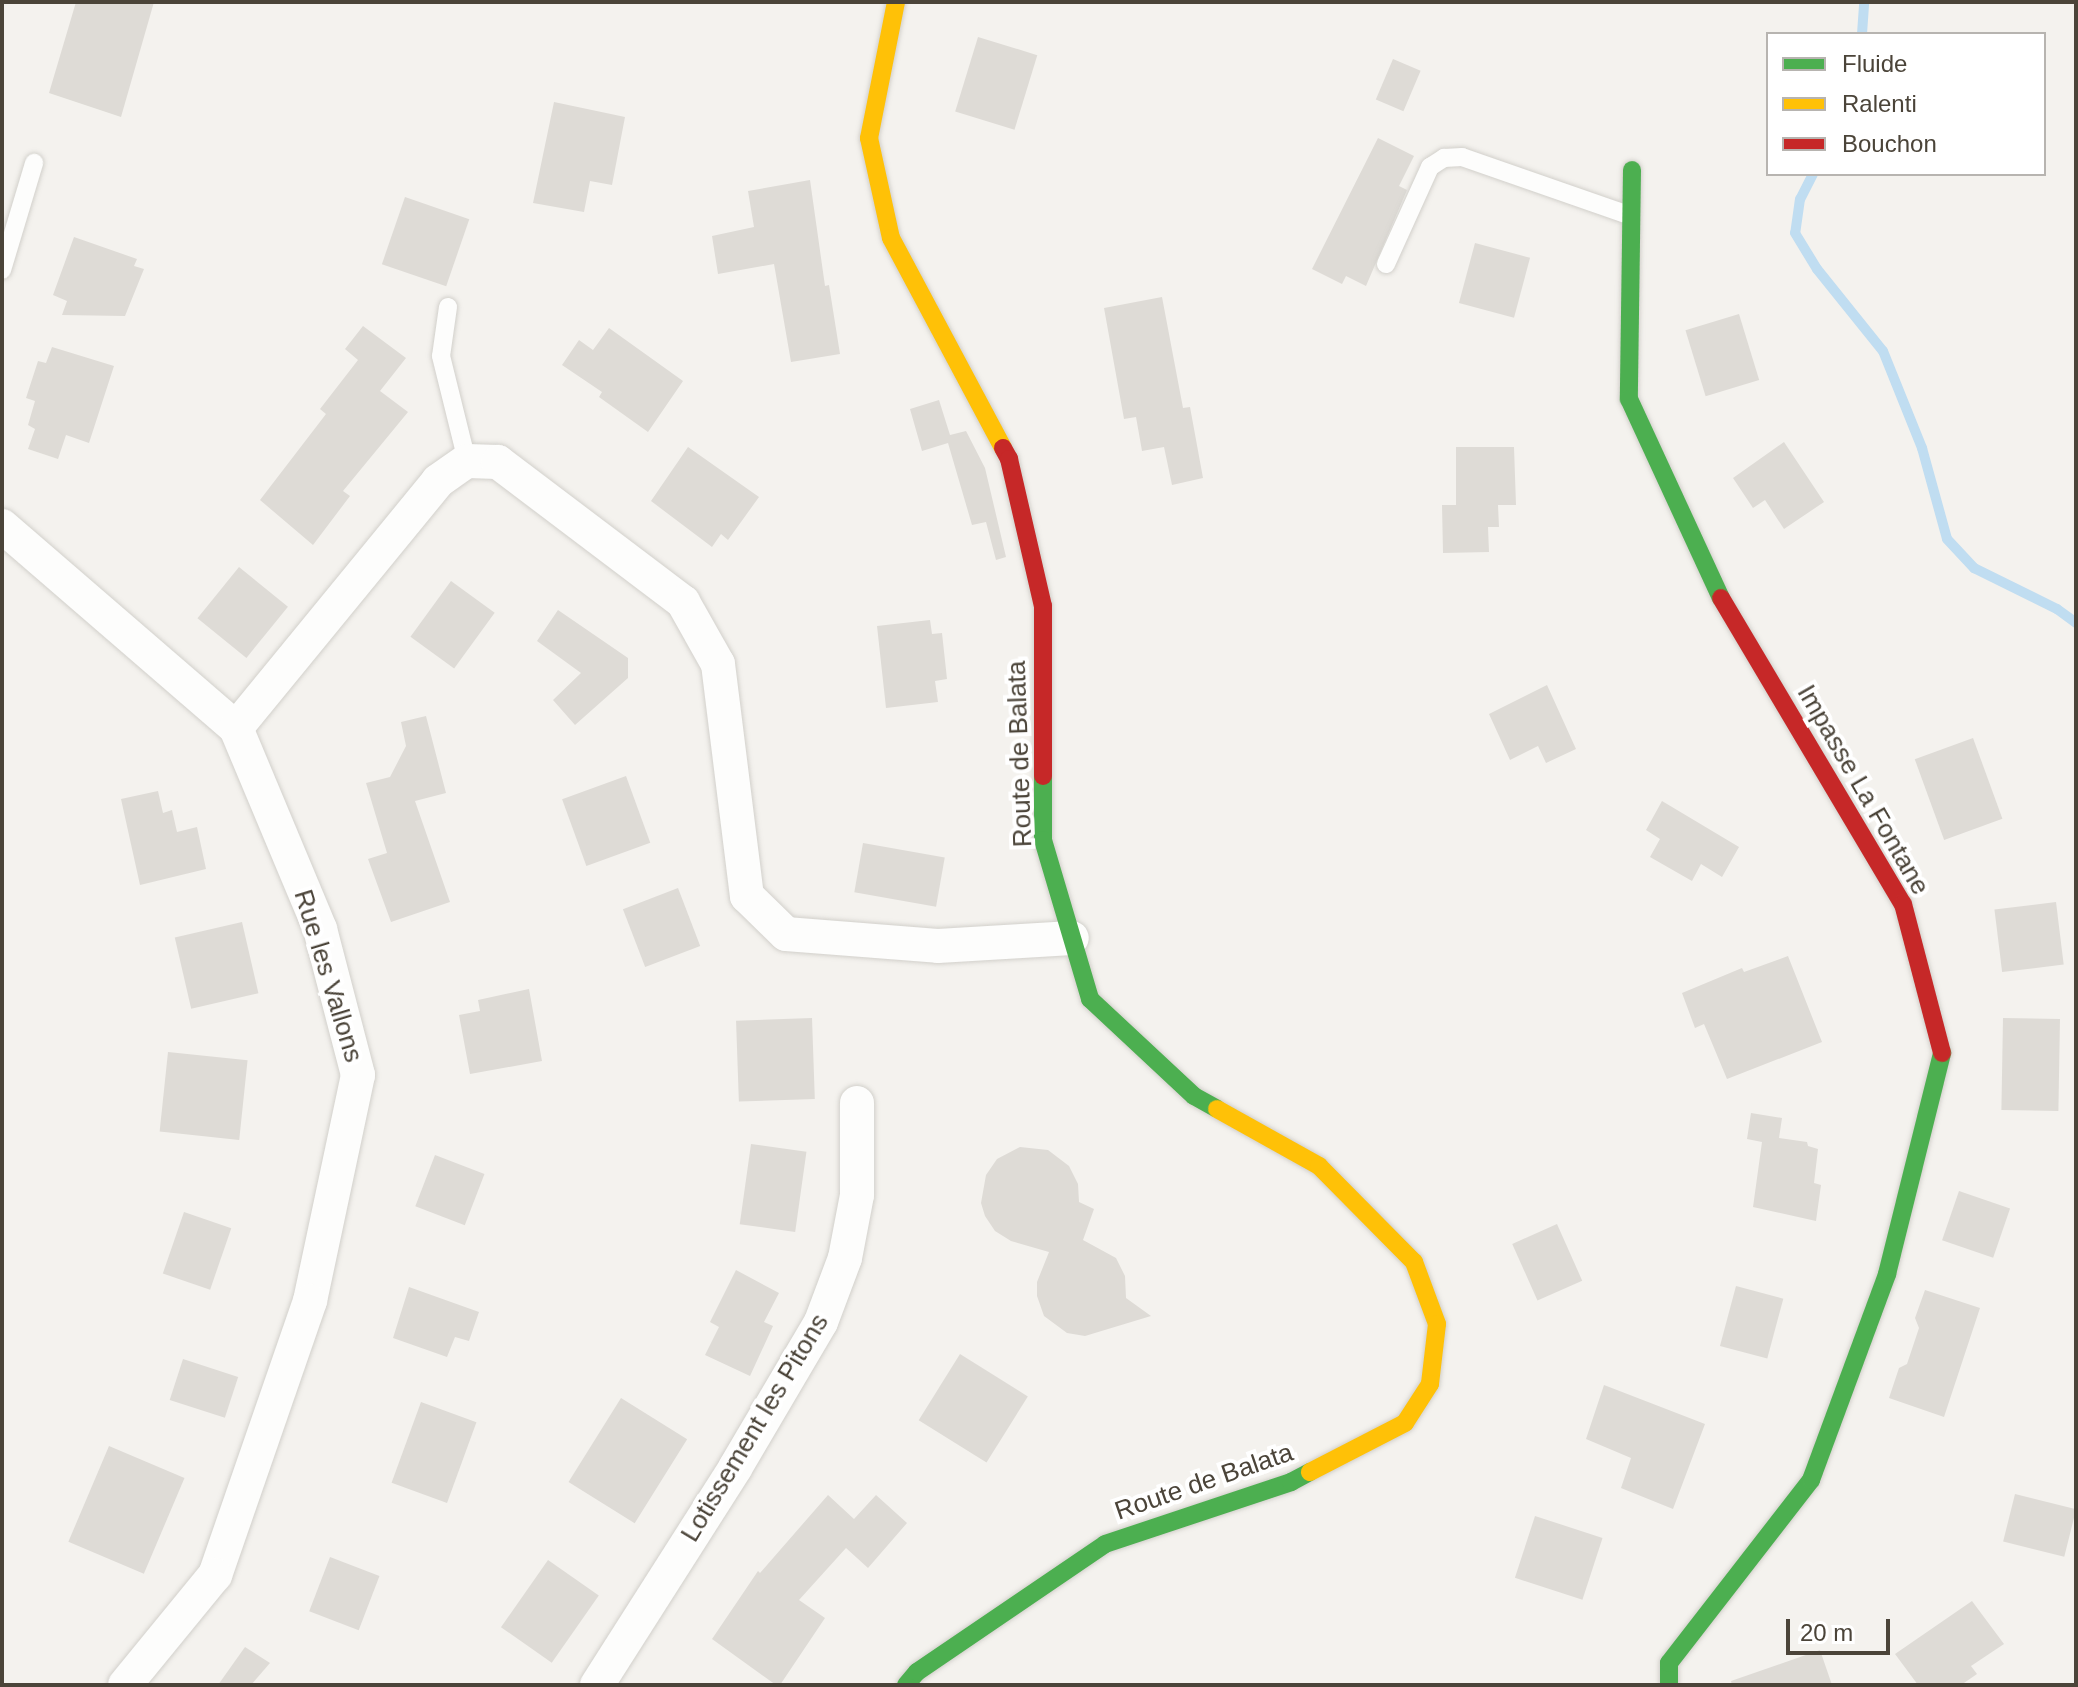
<!DOCTYPE html>
<style>
body{margin:0}
#map{position:relative;width:2078px;height:1687px;overflow:hidden;background:#f4f2ee;font-family:Arial,sans-serif}
div>[style]{position:absolute}
.stream>*{height:10px;margin:-5px;padding:0 5px;transform-origin:5px;border-radius:5px;background:#c0ddf1}
.building>*{inset:0;background:#dedbd6;transform-origin:0 0}
.roads{filter:drop-shadow(0 0 2px #d2d0cb) drop-shadow(0 0 2px #d2d0cb)}
.lane>*{height:18px;margin:-9px;padding:0 9px;transform-origin:9px;border-radius:9px;background:#fdfdfc}
.street>*{height:34px;margin:-17px;padding:0 17px;transform-origin:17px;border-radius:17px;background:#fdfdfc}
.fast>*{height:18px;margin:-9px;padding:0 9px;transform-origin:9px;border-radius:9px;background:#4caf50}
.slow>*{height:18px;margin:-9px;padding:0 9px;transform-origin:9px;border-radius:9px;background:#ffc107}
.jam>*{height:18px;margin:-9px;padding:0 9px;transform-origin:9px;border-radius:9px;background:#c62828}
span{translate:-50% -50%;white-space:nowrap;text-align:center;line-height:1.15;-webkit-text-stroke:8px #fff;paint-order:stroke}
.street-label{font-size:26px;color:#4b4439}
.frame{position:absolute;inset:0;border:4px solid #4b4439;pointer-events:none}
.legend{position:absolute;left:1766px;top:32px;width:280px;height:144px;box-sizing:border-box;background:#fff;border:2px solid #b7b4b0;margin:0;padding:10px 14px;list-style:none;font-size:24px;color:#4b4439}
.legend li{display:flex;align-items:center;gap:16px;height:40px}
.legend b{width:40px;border:2px solid #b7b4b0}
.scale{position:absolute;left:1786px;top:1619px;width:104px;height:36px;box-sizing:border-box;border:4px solid #4b4439;border-top:0;padding-left:10px;font-size:24px;line-height:28px;white-space:nowrap;color:#4b4439;-webkit-text-stroke:6px #fff;paint-order:stroke}
</style>
<div id="map">
<div class="stream">
<i style="left:1862px;top:34px;width:32px;rotate:-86deg"></i>
<i style="left:1813px;top:174px;width:28px;rotate:117deg"></i>
<i style="left:1800px;top:199px;width:34px;rotate:98deg"></i>
<i style="left:1795px;top:233px;width:42px;rotate:58.6deg"></i>
<i style="left:1817px;top:269px;width:105px;rotate:51.2deg"></i>
<i style="left:1883px;top:351px;width:105px;rotate:68.1deg"></i>
<i style="left:1922px;top:448px;width:94px;rotate:74.6deg"></i>
<i style="left:1947px;top:539px;width:40px;rotate:47deg"></i>
<i style="left:1974px;top:568px;width:93px;rotate:26.3deg"></i>
<i style="left:2057px;top:609px;width:24px;rotate:36deg"></i>
</div>
<div class="building">
<i style="clip-path:polygon(76px 2px,154px 2px,121px 117px,49px 93px)"></i>
<i style="left:978px;top:37px;width:62px;height:78px;rotate:17deg"></i>
<i style="left:1393px;top:59px;width:30px;height:44px;rotate:23deg"></i>
<i style="clip-path:polygon(554px 102px,625px 117px,612px 185px,590px 181px,584px 212px,533px 203px)"></i>
<i style="clip-path:polygon(1378px 138px,1414px 156px,1399px 186px,1407px 190px,1366px 286px,1346px 276px,1342px 284px,1312px 269px)"></i>
<i style="clip-path:polygon(810px 180px,825px 286px,829px 285px,840px 354px,791px 362px,774px 264px,718px 274px,712px 236px,754px 227px,748px 191px)"></i>
<i style="left:405px;top:197px;width:68px;height:71px;rotate:19deg"></i>
<i style="clip-path:polygon(74px 237px,137px 259px,134px 266px,144px 269px,125px 316px,62px 315px,67px 301px,53px 295px)"></i>
<i style="left:1475px;top:243px;width:57px;height:62px;rotate:15deg"></i>
<i style="clip-path:polygon(1162px 297px,1183px 408px,1190px 407px,1203px 478px,1172px 485px,1164px 447px,1142px 451px,1136px 417px,1124px 419px,1104px 308px)"></i>
<i style="left:1739px;top:314px;width:69px;height:56px;rotate:73deg"></i>
<i style="clip-path:polygon(363px 326px,406px 358px,380px 391px,408px 412px,343px 491px,350px 496px,313px 545px,260px 500px,326px 414px,320px 409px,358px 360px,345px 349px)"></i>
<i style="clip-path:polygon(609px 328px,683px 381px,648px 432px,599px 397px,602px 392px,562px 365px,579px 340px,593px 350px)"></i>
<i style="clip-path:polygon(52px 347px,114px 366px,89px 443px,66px 435px,58px 459px,28px 449px,35px 429px,28px 425px,35px 401px,26px 398px,38px 361px,46px 363px)"></i>
<i style="clip-path:polygon(939px 400px,950px 435px,966px 431px,985px 468px,1006px 557px,996px 560px,986px 522px,972px 525px,948px 443px,922px 451px,910px 409px)"></i>
<i style="clip-path:polygon(1784px 442px,1824px 502px,1784px 529px,1765px 500px,1753px 508px,1733px 478px)"></i>
<i style="clip-path:polygon(688px 447px,759px 497px,728px 540px,721px 534px,712px 547px,651px 501px)"></i>
<i style="clip-path:polygon(1456px 447px,1514px 447px,1516px 505px,1498px 505px,1499px 527px,1488px 527px,1489px 552px,1443px 553px,1442px 505px,1456px 505px)"></i>
<i style="left:239px;top:567px;width:63px;height:66px;rotate:39deg"></i>
<i style="left:451px;top:581px;width:54px;height:69px;rotate:36deg"></i>
<i style="clip-path:polygon(558px 610px,628px 658px,628px 678px,575px 725px,553px 700px,581px 673px,537px 641px)"></i>
<i style="clip-path:polygon(930px 620px,932px 634px,942px 633px,947px 679px,935px 681px,938px 702px,886px 708px,877px 626px)"></i>
<i style="clip-path:polygon(1547px 685px,1576px 749px,1546px 763px,1538px 746px,1510px 760px,1489px 714px)"></i>
<i style="clip-path:polygon(426px 716px,446px 793px,415px 801px,450px 902px,391px 922px,368px 859px,387px 853px,366px 783px,390px 777px,406px 746px,401px 722px)"></i>
<i style="left:1973px;top:738px;width:86px;height:62px;rotate:70deg"></i>
<i style="left:626px;top:776px;width:71px;height:68px;rotate:70deg"></i>
<i style="clip-path:polygon(158px 791px,163px 813px,172px 810px,177px 832px,197px 827px,206px 869px,140px 885px,121px 799px)"></i>
<i style="clip-path:polygon(1662px 801px,1739px 847px,1722px 877px,1701px 864px,1692px 881px,1650px 857px,1660px 839px,1646px 830px)"></i>
<i style="left:863px;top:843px;width:83px;height:50px;rotate:10deg"></i>
<i style="left:678px;top:888px;width:62px;height:59px;rotate:69deg"></i>
<i style="left:2056px;top:902px;width:63px;height:62px;rotate:83deg"></i>
<i style="left:242px;top:922px;width:73px;height:69px;rotate:77deg"></i>
<i style="clip-path:polygon(1788px 956px,1822px 1042px,1727px 1079px,1704px 1024px,1695px 1028px,1682px 993px,1742px 968px,1744px 972px)"></i>
<i style="clip-path:polygon(529px 989px,542px 1061px,470px 1074px,459px 1015px,480px 1011px,478px 1000px)"></i>
<i style="left:812px;top:1018px;width:81px;height:76px;rotate:88deg"></i>
<i style="left:2003px;top:1018px;width:57px;height:92px;rotate:1deg"></i>
<i style="left:168px;top:1052px;width:80px;height:80px;rotate:6deg"></i>
<i style="clip-path:polygon(1751px 1113px,1782px 1118px,1779px 1138px,1807px 1142px,1808px 1146px,1818px 1149px,1814px 1183px,1821px 1185px,1816px 1221px,1753px 1207px,1762px 1142px,1747px 1139px)"></i>
<i style="left:751px;top:1144px;width:56px;height:81px;rotate:8deg"></i>
<i style="clip-path:polygon(1020px 1147px,1048px 1150px,1069px 1166px,1078px 1184px,1079px 1202px,1094px 1209px,1083px 1240px,1116px 1258px,1125px 1276px,1126px 1298px,1151px 1316px,1085px 1336px,1067px 1333px,1044px 1316px,1037px 1296px,1037px 1282px,1049px 1252px,1011px 1241px,995px 1231px,985px 1216px,981px 1203px,986px 1175px,997px 1159px)"></i>
<i style="left:435px;top:1155px;width:53px;height:55px;rotate:21deg"></i>
<i style="left:1959px;top:1191px;width:54px;height:52px;rotate:19deg"></i>
<i style="left:184px;top:1212px;width:50px;height:65px;rotate:19deg"></i>
<i style="left:1557px;top:1224px;width:62px;height:49px;rotate:66deg"></i>
<i style="clip-path:polygon(736px 1270px,779px 1293px,764px 1322px,773px 1326px,750px 1376px,705px 1355px,719px 1327px,710px 1322px)"></i>
<i style="left:1736px;top:1286px;width:49px;height:62px;rotate:15deg"></i>
<i style="clip-path:polygon(409px 1287px,479px 1312px,469px 1341px,455px 1337px,447px 1357px,393px 1338px)"></i>
<i style="clip-path:polygon(1925px 1290px,1980px 1308px,1944px 1417px,1889px 1398px,1899px 1368px,1907px 1364px,1919px 1328px,1915px 1318px)"></i>
<i style="left:960px;top:1354px;width:80px;height:78px;rotate:32deg"></i>
<i style="left:183px;top:1359px;width:58px;height:43px;rotate:18deg"></i>
<i style="clip-path:polygon(1604px 1385px,1705px 1424px,1673px 1509px,1621px 1488px,1631px 1458px,1586px 1439px)"></i>
<i style="left:621px;top:1398px;width:78px;height:99px;rotate:32deg"></i>
<i style="left:421px;top:1402px;width:59px;height:86px;rotate:20deg"></i>
<i style="left:109px;top:1446px;width:82px;height:104px;rotate:23deg"></i>
<i style="left:2015px;top:1494px;width:63px;height:49px;rotate:14deg"></i>
<i style="clip-path:polygon(828px 1495px,854px 1519px,876px 1495px,907px 1523px,868px 1568px,846px 1548px,799px 1600px,825px 1618px,780px 1685px,776px 1685px,712px 1639px,758px 1571px,760px 1573px)"></i>
<i style="left:1535px;top:1516px;width:71px;height:65px;rotate:18deg"></i>
<i style="left:330px;top:1557px;width:53px;height:58px;rotate:21deg"></i>
<i style="left:548px;top:1560px;width:62px;height:82px;rotate:35deg"></i>
<i style="clip-path:polygon(1972px 1601px,2004px 1644px,1971px 1666px,1977px 1674px,1961px 1685px,1918px 1685px,1895px 1654px)"></i>
<i style="clip-path:polygon(245px 1647px,270px 1663px,251px 1685px,218px 1685px)"></i>
<i style="clip-path:polygon(1820px 1650px,1832px 1685px,1732px 1685px,1731px 1681px)"></i>
</div>
<div class="roads">
<div class="lane">
<i style="left:1386px;top:264px;width:107px;rotate:-65.6deg"></i>
<i style="left:1430px;top:167px;width:17px;rotate:-33deg"></i>
<i style="left:1444px;top:158px;width:18px;rotate:-3deg"></i>
<i style="left:1462px;top:157px;width:177px;rotate:19.2deg"></i>
<i style="left:2px;top:270px;width:112px;rotate:-73.3deg"></i>
<i style="left:448px;top:307px;width:49px;rotate:98.1deg"></i>
<i style="left:441px;top:356px;width:108px;rotate:76.1deg"></i>
</div>
<div class="street">
<i style="left:2px;top:526px;width:309px;rotate:40.8deg"></i>
<i style="left:236px;top:728px;width:218px;rotate:67.3deg"></i>
<i style="left:320px;top:929px;width:151px;rotate:75.4deg"></i>
<i style="left:358px;top:1075px;width:231px;rotate:102deg"></i>
<i style="left:310px;top:1301px;width:290px;rotate:109.1deg"></i>
<i style="left:215px;top:1575px;width:142px;rotate:129.3deg"></i>
<i style="left:236px;top:728px;width:319px;rotate:-50.7deg"></i>
<i style="left:438px;top:481px;width:35px;rotate:-35deg"></i>
<i style="left:467px;top:461px;width:31px;rotate:2deg"></i>
<i style="left:498px;top:462px;width:232px;rotate:37.1deg"></i>
<i style="left:683px;top:602px;width:71px;rotate:60.6deg"></i>
<i style="left:718px;top:664px;width:234px;rotate:82.9deg"></i>
<i style="left:747px;top:896px;width:54px;rotate:44.3deg"></i>
<i style="left:786px;top:934px;width:152px;rotate:4.5deg"></i>
<i style="left:938px;top:946px;width:134px;rotate:-3.4deg"></i>
<i style="left:597px;top:1685px;width:257px;rotate:-57.5deg"></i>
<i style="left:735px;top:1468px;width:169px;rotate:-59.5deg"></i>
<i style="left:821px;top:1322px;width:68px;rotate:-69.4deg"></i>
<i style="left:845px;top:1258px;width:64px;rotate:-79.2deg"></i>
<i style="left:857px;top:1195px;width:92px;rotate:-90deg"></i>
</div>
<div class="fast">
<i style="left:1632px;top:170px;width:229px;rotate:90.8deg"></i>
<i style="left:1629px;top:399px;width:219px;rotate:65.2deg"></i>
<i style="left:1043px;top:776px;width:64px;rotate:90deg"></i>
<i style="left:1043px;top:840px;width:166px;rotate:73.5deg"></i>
<i style="left:1090px;top:999px;width:142px;rotate:43deg"></i>
<i style="left:1194px;top:1096px;width:26px;rotate:29deg"></i>
<i style="left:906px;top:1685px;width:17px;rotate:-50deg"></i>
<i style="left:917px;top:1672px;width:227px;rotate:-34.2deg"></i>
<i style="left:1105px;top:1544px;width:196px;rotate:-18.4deg"></i>
<i style="left:1291px;top:1482px;width:21px;rotate:-28deg"></i>
<i style="left:1669px;top:1685px;width:22px;rotate:-90deg"></i>
<i style="left:1669px;top:1663px;width:232px;rotate:-52.2deg"></i>
<i style="left:1811px;top:1480px;width:220px;rotate:-69.7deg"></i>
<i style="left:1887px;top:1274px;width:228px;rotate:-76deg"></i>
</div>
<div class="slow">
<i style="left:896px;top:2px;width:139px;rotate:101.2deg"></i>
<i style="left:869px;top:138px;width:102px;rotate:77.6deg"></i>
<i style="left:891px;top:238px;width:238px;rotate:61.9deg"></i>
<i style="left:1217px;top:1109px;width:117px;rotate:29.2deg"></i>
<i style="left:1319px;top:1166px;width:135px;rotate:45.3deg"></i>
<i style="left:1414px;top:1262px;width:66px;rotate:69.6deg"></i>
<i style="left:1437px;top:1324px;width:60px;rotate:96.7deg"></i>
<i style="left:1430px;top:1384px;width:46px;rotate:122.7deg"></i>
<i style="left:1405px;top:1423px;width:107px;rotate:152.7deg"></i>
</div>
<div class="jam">
<i style="left:1003px;top:448px;width:13px;rotate:61deg"></i>
<i style="left:1009px;top:459px;width:151px;rotate:77deg"></i>
<i style="left:1043px;top:606px;width:170px;rotate:90deg"></i>
<i style="left:1721px;top:598px;width:356px;rotate:59.3deg"></i>
<i style="left:1903px;top:904px;width:154px;rotate:75.3deg"></i>
</div>
</div>
<div class="street-label">
<span style="left:1020px;top:754px;rotate:-92deg">Route de Balata</span>
<span style="left:1863px;top:790px;rotate:60deg">Impasse La Fontane</span>
<span style="left:328px;top:976px;rotate:73deg">Rue les Vallons</span>
<span style="left:755px;top:1428px;rotate:-59deg">Lotissement les Pitons</span>
<span style="left:1204px;top:1482px;rotate:-19deg">Route de Balata</span>
</div>
<div class="frame"></div>
<ul class="legend">
<li><b style="height:10px;background:#4caf50"></b>Fluide</li>
<li><b style="height:10px;background:#ffc107"></b>Ralenti</li>
<li><b style="height:10px;background:#c62828"></b>Bouchon</li>
</ul>
<div class="scale">20 m</div>
</div>
